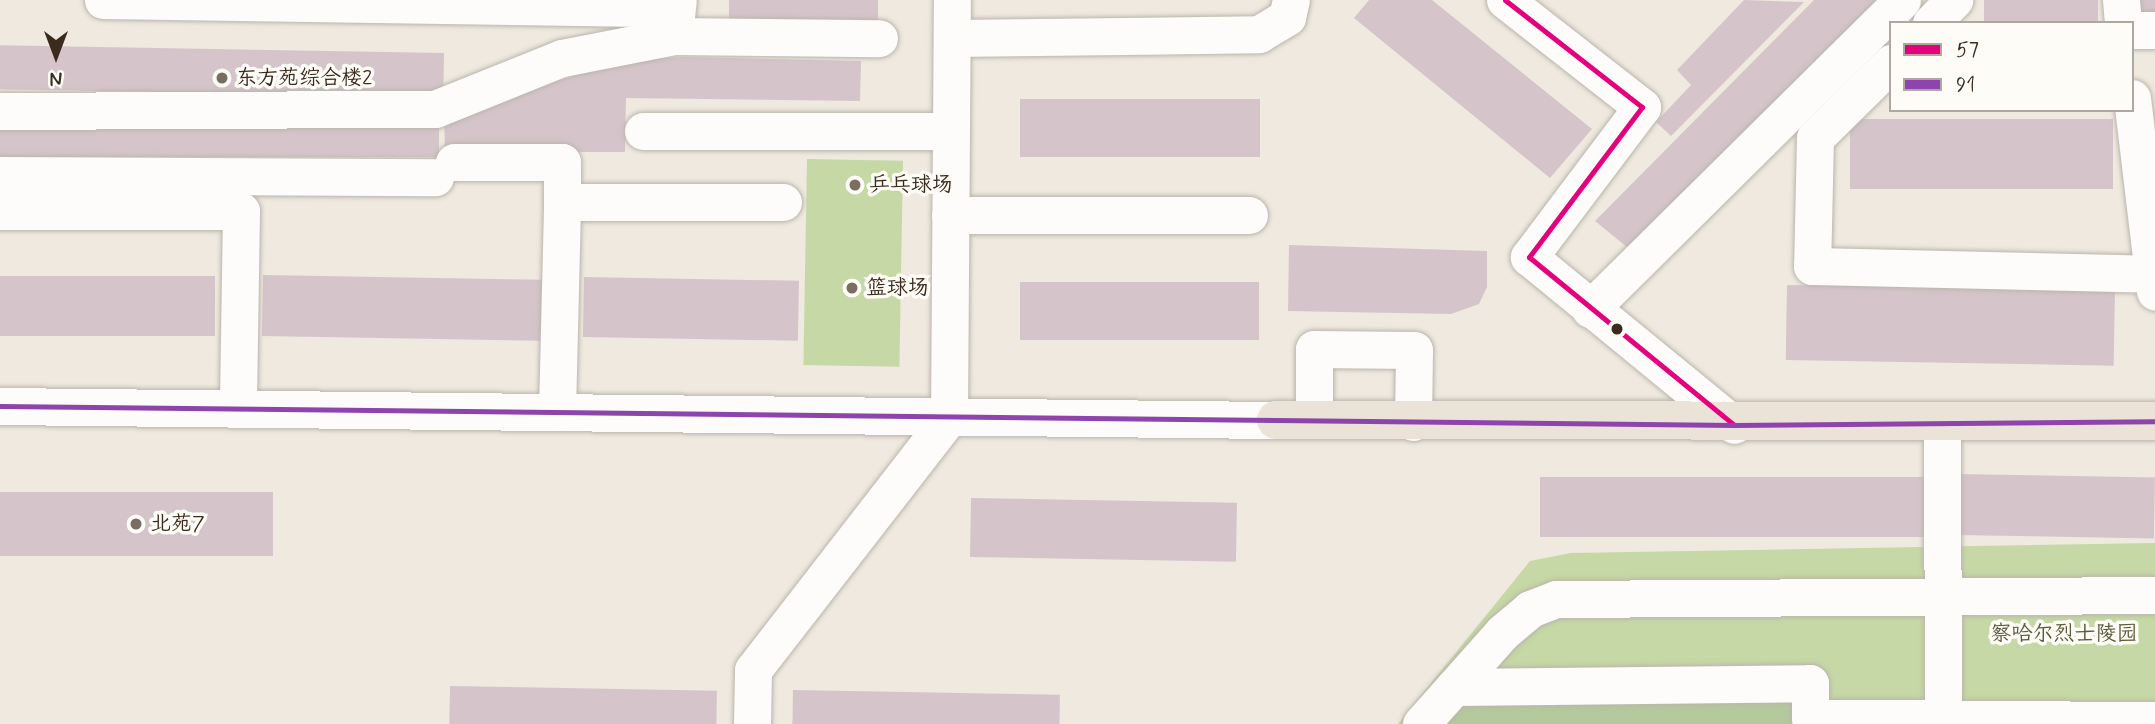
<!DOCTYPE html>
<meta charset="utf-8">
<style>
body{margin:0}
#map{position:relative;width:2155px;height:724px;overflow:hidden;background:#efe9df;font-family:Mynerve,"LXGW WenKai TC",sans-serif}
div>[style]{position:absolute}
.green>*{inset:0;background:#c6d8a5;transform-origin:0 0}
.forest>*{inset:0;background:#b4c99c}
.building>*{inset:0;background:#d5c5cb;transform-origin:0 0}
.roads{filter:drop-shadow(0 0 2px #bab5ad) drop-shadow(0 0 2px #bab5ad)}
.minor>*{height:37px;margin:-18.5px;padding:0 18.5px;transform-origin:18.5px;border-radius:18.5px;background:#fdfcfa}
.major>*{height:38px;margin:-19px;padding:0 19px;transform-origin:19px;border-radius:19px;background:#ece3d8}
.bus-1>*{height:5px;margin:-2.5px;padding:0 2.5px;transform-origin:2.5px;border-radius:2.5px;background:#e5007d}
.bus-2>*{height:5px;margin:-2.5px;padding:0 2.5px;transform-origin:2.5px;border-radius:2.5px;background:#8e44ad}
.dots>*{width:19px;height:19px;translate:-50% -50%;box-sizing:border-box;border:4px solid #fdfcf7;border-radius:50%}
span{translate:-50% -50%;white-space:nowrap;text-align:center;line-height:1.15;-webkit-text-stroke:7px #fdfcf7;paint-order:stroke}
.poi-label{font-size:21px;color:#3b2a1e}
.left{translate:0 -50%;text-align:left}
.park-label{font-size:21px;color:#5a5a38}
.legend{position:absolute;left:1889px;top:21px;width:245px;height:91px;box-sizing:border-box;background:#fdfcf7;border:2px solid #afa8a0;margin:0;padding:9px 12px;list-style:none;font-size:21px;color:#3b2a1e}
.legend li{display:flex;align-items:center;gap:14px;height:35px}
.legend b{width:35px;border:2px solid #afa8a0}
.north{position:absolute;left:21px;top:21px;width:70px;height:70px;-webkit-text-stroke:5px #fdfcf7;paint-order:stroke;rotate:180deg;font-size:19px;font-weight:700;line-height:28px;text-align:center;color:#3b2a1e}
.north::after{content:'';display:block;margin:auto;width:24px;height:32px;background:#3b2a1e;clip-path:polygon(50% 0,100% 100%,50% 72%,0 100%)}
</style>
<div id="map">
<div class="green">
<i style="left:807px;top:159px;width:96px;height:206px;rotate:1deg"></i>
<i style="clip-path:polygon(2155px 543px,2155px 724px,1398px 724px,1530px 561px,1571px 553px)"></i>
</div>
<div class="forest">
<i style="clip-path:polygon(1801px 690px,1802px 724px,1436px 724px,1461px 695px)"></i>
</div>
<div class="building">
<i style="left:729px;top:0;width:149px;height:25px"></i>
<i style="clip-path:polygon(1369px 0,1432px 0,1592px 129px,1550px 178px,1354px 18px)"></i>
<i style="clip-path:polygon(1744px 0,1804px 2px,1671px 136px,1656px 122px,1691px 85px,1677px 70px)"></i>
<i style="clip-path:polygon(1814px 0,1880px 0,1628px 248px,1595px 221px)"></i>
<i style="left:1984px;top:0;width:114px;height:23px"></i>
<i style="left:2139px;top:0;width:16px;height:15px"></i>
<i style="left:444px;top:53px;width:44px;height:444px;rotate:91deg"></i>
<i style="clip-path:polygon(682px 57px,861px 61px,860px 101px,626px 98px,625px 152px,445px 152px,444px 113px,627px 61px)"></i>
<i style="left:1260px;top:99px;width:58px;height:240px;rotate:90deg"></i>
<i style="left:1850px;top:119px;width:263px;height:70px"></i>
<i style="left:0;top:123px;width:439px;height:34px"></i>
<i style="clip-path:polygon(1289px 245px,1487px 251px,1487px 287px,1479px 304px,1451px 314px,1288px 311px)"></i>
<i style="left:263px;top:275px;width:279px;height:61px;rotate:1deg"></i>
<i style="left:0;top:276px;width:215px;height:60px"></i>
<i style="left:584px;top:277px;width:215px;height:60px;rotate:1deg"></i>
<i style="left:1259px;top:282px;width:58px;height:239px;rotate:90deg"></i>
<i style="left:1787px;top:285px;width:328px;height:75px;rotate:1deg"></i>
<i style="left:1957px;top:474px;width:198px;height:61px;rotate:1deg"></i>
<i style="left:1540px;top:477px;width:385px;height:60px"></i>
<i style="left:0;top:492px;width:273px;height:64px"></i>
<i style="left:971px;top:498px;width:266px;height:59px;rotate:1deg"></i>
<i style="left:450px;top:686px;width:267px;height:38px;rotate:1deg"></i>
<i style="left:793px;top:690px;width:267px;height:34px;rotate:1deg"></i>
</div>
<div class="roads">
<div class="minor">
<i style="left:103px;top:0;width:542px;rotate:0.85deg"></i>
<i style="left:645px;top:8px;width:8px;rotate:-90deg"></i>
<i style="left:1505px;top:0;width:174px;rotate:38deg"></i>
<i style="left:1642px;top:107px;width:188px;rotate:127deg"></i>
<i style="left:1529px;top:257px;width:265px;rotate:39.3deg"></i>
<i style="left:2121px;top:0;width:23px;rotate:85deg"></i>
<i style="left:1931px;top:23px;width:33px;rotate:-45deg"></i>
<i style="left:2132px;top:30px;width:23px"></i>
<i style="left:674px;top:36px;width:205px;rotate:0.6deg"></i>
<i style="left:952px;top:38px;width:307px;rotate:-0.7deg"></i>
<i style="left:1259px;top:34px;width:33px;rotate:-31deg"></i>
<i style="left:1287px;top:17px;width:17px;rotate:-77deg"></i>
<i style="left:1891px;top:63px;width:107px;rotate:135.4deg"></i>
<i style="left:1815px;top:138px;width:128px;rotate:91.3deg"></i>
<i style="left:1812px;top:266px;width:341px;rotate:1.3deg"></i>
<i style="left:2132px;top:98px;width:195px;rotate:83.2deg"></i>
<i style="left:0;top:111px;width:435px;rotate:-0.3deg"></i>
<i style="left:435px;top:109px;width:137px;rotate:-21.9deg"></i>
<i style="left:562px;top:58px;width:114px;rotate:-11.1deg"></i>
<i style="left:674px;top:36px;width:36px;rotate:-84deg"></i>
<i style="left:643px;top:131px;width:308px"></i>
<i style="left:454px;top:162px;width:108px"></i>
<i style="left:562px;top:162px;width:40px;rotate:90deg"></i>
<i style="left:0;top:175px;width:435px;rotate:0.3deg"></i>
<i style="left:0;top:211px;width:241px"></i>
<i style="left:241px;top:211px;width:198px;rotate:90.9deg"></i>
<i style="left:950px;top:215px;width:299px"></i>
<i style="left:1590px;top:309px;width:439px;rotate:-44.7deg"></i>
<i style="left:0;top:406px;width:1276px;rotate:0.63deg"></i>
<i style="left:557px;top:412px;width:210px;rotate:-88.6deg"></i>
<i style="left:562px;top:202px;width:221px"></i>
<i style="left:1314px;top:420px;width:71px;rotate:-90deg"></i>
<i style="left:1314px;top:349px;width:100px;rotate:0.6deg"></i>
<i style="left:1414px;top:350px;width:72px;rotate:90.8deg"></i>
<i style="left:1942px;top:423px;width:296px;rotate:89.8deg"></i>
<i style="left:1454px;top:687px;width:356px;rotate:-0.6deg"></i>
<i style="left:1810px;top:683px;width:35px;rotate:90deg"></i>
<i style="left:1810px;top:718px;width:44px"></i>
<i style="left:752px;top:724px;width:54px;rotate:-88.9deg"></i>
<i style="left:753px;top:670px;width:320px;rotate:-52.2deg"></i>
<i style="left:949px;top:417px;width:417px;rotate:-89.6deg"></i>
<i style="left:1421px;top:724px;width:123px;rotate:-48.3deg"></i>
<i style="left:1503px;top:632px;width:35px;rotate:-40deg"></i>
<i style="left:1530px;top:609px;width:28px;rotate:-21deg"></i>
<i style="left:1556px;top:599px;width:599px;rotate:-0.38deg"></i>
<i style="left:1854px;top:724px;width:6px;rotate:-90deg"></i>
<i style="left:1854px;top:718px;width:301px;rotate:0.4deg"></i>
</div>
<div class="major">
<i style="left:1276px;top:420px;width:879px;rotate:0.07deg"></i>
</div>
</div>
<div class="bus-1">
<i style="left:1505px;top:0;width:174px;rotate:38deg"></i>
<i style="left:1642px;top:107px;width:188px;rotate:127deg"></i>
<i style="left:1529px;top:257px;width:265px;rotate:39.3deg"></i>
</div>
<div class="bus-2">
<i style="left:0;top:406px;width:1734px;rotate:0.63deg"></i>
<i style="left:1734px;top:425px;width:421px;rotate:-0.5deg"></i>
</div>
<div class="dots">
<i style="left:222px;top:78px;background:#7a6d62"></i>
<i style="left:855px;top:185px;background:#7a6d62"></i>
<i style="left:852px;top:288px;background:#7a6d62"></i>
<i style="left:1617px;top:329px;background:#3b2a1e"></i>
<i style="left:136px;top:524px;background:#7a6d62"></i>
</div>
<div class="poi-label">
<span class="left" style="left:236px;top:78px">东方苑综合楼2</span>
<span class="left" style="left:869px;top:185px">乒乓球场</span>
<span class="left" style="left:866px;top:288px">篮球场</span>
<span class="left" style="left:150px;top:524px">北苑7</span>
</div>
<div class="park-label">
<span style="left:2064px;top:634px">察哈尔烈士陵园</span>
</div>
<ul class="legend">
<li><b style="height:9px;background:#e5007d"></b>57</li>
<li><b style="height:9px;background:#8e44ad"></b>91</li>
</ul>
<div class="north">N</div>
</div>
